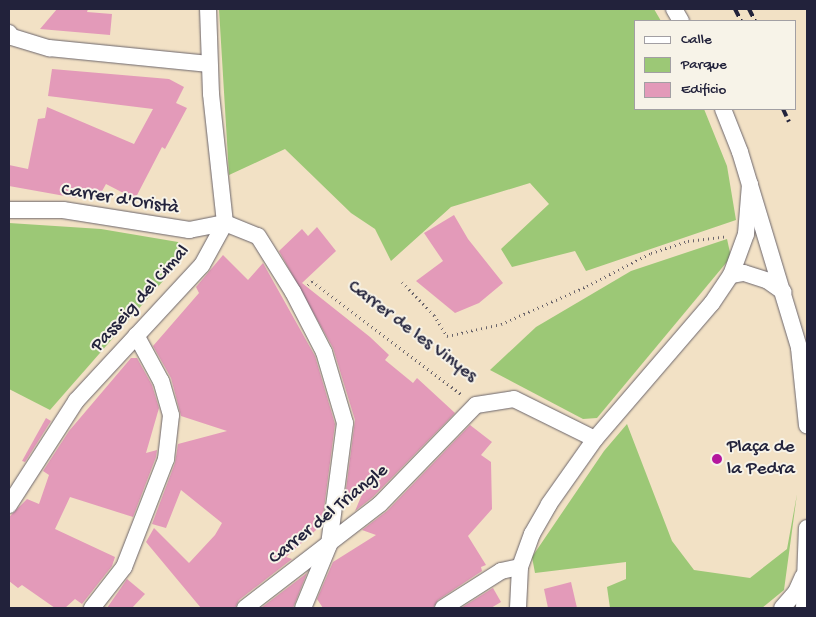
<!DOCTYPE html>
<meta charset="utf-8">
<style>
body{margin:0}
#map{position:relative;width:816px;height:617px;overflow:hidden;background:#f2e1c5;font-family:"Gochi Hand",sans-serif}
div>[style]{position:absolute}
.green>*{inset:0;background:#9cc876}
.building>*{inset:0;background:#e39ab9}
.path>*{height:3px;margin-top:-1.5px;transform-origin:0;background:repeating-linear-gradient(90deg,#6b656b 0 1px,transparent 0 5px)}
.roads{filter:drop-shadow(0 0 1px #6b656b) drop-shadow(0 0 1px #6b656b)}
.minor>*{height:16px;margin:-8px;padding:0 8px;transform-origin:8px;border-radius:8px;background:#fff}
.rail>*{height:4px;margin-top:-2px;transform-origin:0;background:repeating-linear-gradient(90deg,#22223b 0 8px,transparent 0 12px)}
.dots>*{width:14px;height:14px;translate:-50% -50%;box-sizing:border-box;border:2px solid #f7f3e8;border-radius:50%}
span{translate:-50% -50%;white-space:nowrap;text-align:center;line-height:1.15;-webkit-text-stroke:4px #f7f3e8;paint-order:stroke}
.street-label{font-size:19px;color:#22223b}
.poi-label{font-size:19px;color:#22223b}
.left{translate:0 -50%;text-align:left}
.frame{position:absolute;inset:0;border:10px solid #22223b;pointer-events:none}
.legend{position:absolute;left:634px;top:20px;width:162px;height:90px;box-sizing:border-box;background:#f7f3e8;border:1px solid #a29fa3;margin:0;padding:6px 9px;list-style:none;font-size:15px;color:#22223b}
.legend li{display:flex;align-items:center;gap:10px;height:25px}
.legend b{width:25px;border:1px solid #a29fa3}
</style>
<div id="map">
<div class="green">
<i style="clip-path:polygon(219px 9px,654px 9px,661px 21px,635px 21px,635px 109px,704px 109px,727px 166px,736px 220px,586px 271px,575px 251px,512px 267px,501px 249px,549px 204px,530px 183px,451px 207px,391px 261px,375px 229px,351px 213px,285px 149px,229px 175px)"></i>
<i style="clip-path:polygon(9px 223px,101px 229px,178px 242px,184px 257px,50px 410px,9px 389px)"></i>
<i style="clip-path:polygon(727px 239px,731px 257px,597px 418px,583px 419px,490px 370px,536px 327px,631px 271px)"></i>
<i style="clip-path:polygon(627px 424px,672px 541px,694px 570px,750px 578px,787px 549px,797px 494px,784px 590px,762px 608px,610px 608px,607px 587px,626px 579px,626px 562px,535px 573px,532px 557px,604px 451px)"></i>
</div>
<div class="building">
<i style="clip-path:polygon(57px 9px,88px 9px,87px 12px,112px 14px,110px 35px,40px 29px)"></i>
<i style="clip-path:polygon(52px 69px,169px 79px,184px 87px,176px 103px,187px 108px,165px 149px,162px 147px,135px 199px,106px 184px,97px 200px,79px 190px,76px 198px,9px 186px,9px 165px,28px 169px,38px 119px,45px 118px,47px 107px,134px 144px,153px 109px,48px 96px)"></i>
<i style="clip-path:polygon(454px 215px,468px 239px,503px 283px,479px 303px,455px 313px,416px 281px,443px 261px,424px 233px)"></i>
<i style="clip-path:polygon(317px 227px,336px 251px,302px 283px,370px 337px,389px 355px,385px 360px,413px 383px,417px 378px,455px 413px,373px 497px,355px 511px,366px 485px,344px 505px,355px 420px,333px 348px,279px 251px,302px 229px,308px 236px)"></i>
<i style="clip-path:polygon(223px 255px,248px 280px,263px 263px,315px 356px,335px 424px,323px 516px,316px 530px,286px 557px,292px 559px,239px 600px,235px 608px,201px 608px,146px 542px,154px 528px,189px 563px,215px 535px,222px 523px,181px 490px,166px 528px,152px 524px,175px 463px,178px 444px,227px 431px,181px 416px,171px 378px,153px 346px,199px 293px,196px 287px)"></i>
<i style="clip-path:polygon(131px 358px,137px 358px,152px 385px,159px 408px,146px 453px,157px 450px,156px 457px,133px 517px,70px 497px,55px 529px,115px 557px,112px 566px,82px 604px,75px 599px,65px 608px,55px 608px,22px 585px,18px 588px,9px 581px,9px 517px,27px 499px,39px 504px,49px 475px,43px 471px,69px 431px)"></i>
<i style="clip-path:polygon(46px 418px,51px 421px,25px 462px,22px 461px)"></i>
<i style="clip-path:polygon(470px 425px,492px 442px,481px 455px,491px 462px,492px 509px,468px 536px,486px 565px,481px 567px,482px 571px,438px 600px,433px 608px,323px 608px,317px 599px,333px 562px,376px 535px,362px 530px,387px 511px)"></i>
<i style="clip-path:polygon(307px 573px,293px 608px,261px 608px)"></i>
<i style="clip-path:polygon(127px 579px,145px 594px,132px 608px,107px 608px)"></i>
<i style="clip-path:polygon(571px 582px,577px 608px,548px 608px,544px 589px)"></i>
<i style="clip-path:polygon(493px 588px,501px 602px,491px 608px,461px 608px)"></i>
</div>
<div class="path">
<i style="left:402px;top:282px;width:46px;rotate:45.9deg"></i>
<i style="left:434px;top:315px;width:25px;rotate:58deg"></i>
<i style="left:447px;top:336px;width:55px;rotate:-12.5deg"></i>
<i style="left:501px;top:324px;width:94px;rotate:-23.8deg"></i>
<i style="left:587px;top:286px;width:72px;rotate:-27.3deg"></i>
<i style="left:651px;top:253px;width:39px;rotate:-18deg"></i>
<i style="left:688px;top:241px;width:38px;rotate:-7deg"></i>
<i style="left:308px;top:285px;width:6px;rotate:-45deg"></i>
<i style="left:312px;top:281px;width:187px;rotate:37.2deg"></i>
</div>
<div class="roads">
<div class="minor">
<i style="left:674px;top:9px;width:14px;rotate:60deg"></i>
<i style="left:9px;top:33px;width:5px;rotate:53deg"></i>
<i style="left:12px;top:37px;width:39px;rotate:17deg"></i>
<i style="left:49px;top:48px;width:161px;rotate:5.7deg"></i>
<i style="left:723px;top:109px;width:46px;rotate:68.4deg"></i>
<i style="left:740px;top:152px;width:205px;rotate:73.2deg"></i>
<i style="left:799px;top:348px;width:78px;rotate:84.1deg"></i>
<i style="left:9px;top:210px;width:54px"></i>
<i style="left:63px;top:210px;width:128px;rotate:9deg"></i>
<i style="left:189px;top:230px;width:37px;rotate:-11deg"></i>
<i style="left:225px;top:223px;width:35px;rotate:22deg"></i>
<i style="left:258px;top:236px;width:66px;rotate:58deg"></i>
<i style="left:293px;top:292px;width:68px;rotate:62.7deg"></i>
<i style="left:324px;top:352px;width:74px;rotate:73.5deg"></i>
<i style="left:345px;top:423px;width:123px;rotate:97.5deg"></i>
<i style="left:329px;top:545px;width:68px;rotate:112.4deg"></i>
<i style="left:731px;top:275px;width:13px;rotate:-9deg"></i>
<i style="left:744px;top:273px;width:25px;rotate:18deg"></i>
<i style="left:768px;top:281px;width:19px;rotate:35deg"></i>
<i style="left:9px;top:505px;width:124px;rotate:-57.2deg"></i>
<i style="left:76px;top:401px;width:185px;rotate:-47.2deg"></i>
<i style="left:202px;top:265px;width:48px;rotate:-61.3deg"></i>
<i style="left:225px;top:223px;width:130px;rotate:-96.2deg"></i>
<i style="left:211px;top:94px;width:85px;rotate:-92deg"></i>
<i style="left:92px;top:608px;width:52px;rotate:-52deg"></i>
<i style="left:124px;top:567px;width:116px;rotate:-68.7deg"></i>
<i style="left:166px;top:459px;width:44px;rotate:-83.5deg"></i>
<i style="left:171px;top:415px;width:35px;rotate:-106deg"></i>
<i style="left:161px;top:381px;width:52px;rotate:-118.5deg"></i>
<i style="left:245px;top:608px;width:170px;rotate:-37.6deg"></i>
<i style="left:380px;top:504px;width:138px;rotate:-45.9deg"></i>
<i style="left:476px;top:405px;width:38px;rotate:-9deg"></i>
<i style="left:514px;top:399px;width:90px;rotate:26.3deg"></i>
<i style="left:443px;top:608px;width:69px;rotate:-32.5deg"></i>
<i style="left:501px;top:571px;width:19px;rotate:-12deg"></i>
<i style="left:518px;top:608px;width:41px;rotate:-87.2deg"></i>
<i style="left:520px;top:567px;width:35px;rotate:-70deg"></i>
<i style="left:532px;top:534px;width:34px;rotate:-60deg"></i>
<i style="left:549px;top:504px;width:80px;rotate:-54.7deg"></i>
<i style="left:595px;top:439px;width:179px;rotate:-49.3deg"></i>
<i style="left:712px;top:303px;width:34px;rotate:-56deg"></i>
<i style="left:731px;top:275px;width:44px;rotate:-69.9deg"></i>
<i style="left:746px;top:234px;width:50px;rotate:-85.4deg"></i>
<i style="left:782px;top:608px;width:21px;rotate:-49deg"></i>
<i style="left:796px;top:592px;width:17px;rotate:-66deg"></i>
<i style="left:804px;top:608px;width:80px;rotate:-87.9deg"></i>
</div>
</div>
<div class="rail">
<i style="left:735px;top:9px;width:13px;rotate:63deg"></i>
<i style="left:749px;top:9px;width:13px;rotate:63deg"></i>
<i style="left:783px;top:109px;width:14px;rotate:65deg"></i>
</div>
<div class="dots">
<i style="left:717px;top:459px;background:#b5179e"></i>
</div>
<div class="street-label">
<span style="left:120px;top:200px;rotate:9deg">Carrer d'Oristà</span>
<span style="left:141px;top:299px;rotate:-48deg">Passeig del Cimal</span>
<span style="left:412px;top:332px;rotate:37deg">Carrer de les Vinyes</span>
<span style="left:329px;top:515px;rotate:-39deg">Carrer del Triangle</span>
</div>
<div class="poi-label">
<span class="left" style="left:727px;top:459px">Plaça de<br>la Pedra</span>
</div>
<div class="frame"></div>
<ul class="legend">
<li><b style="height:6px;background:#fff"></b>Calle</li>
<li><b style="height:14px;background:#9cc876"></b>Parque</li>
<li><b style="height:14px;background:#e39ab9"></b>Edificio</li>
</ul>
</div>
